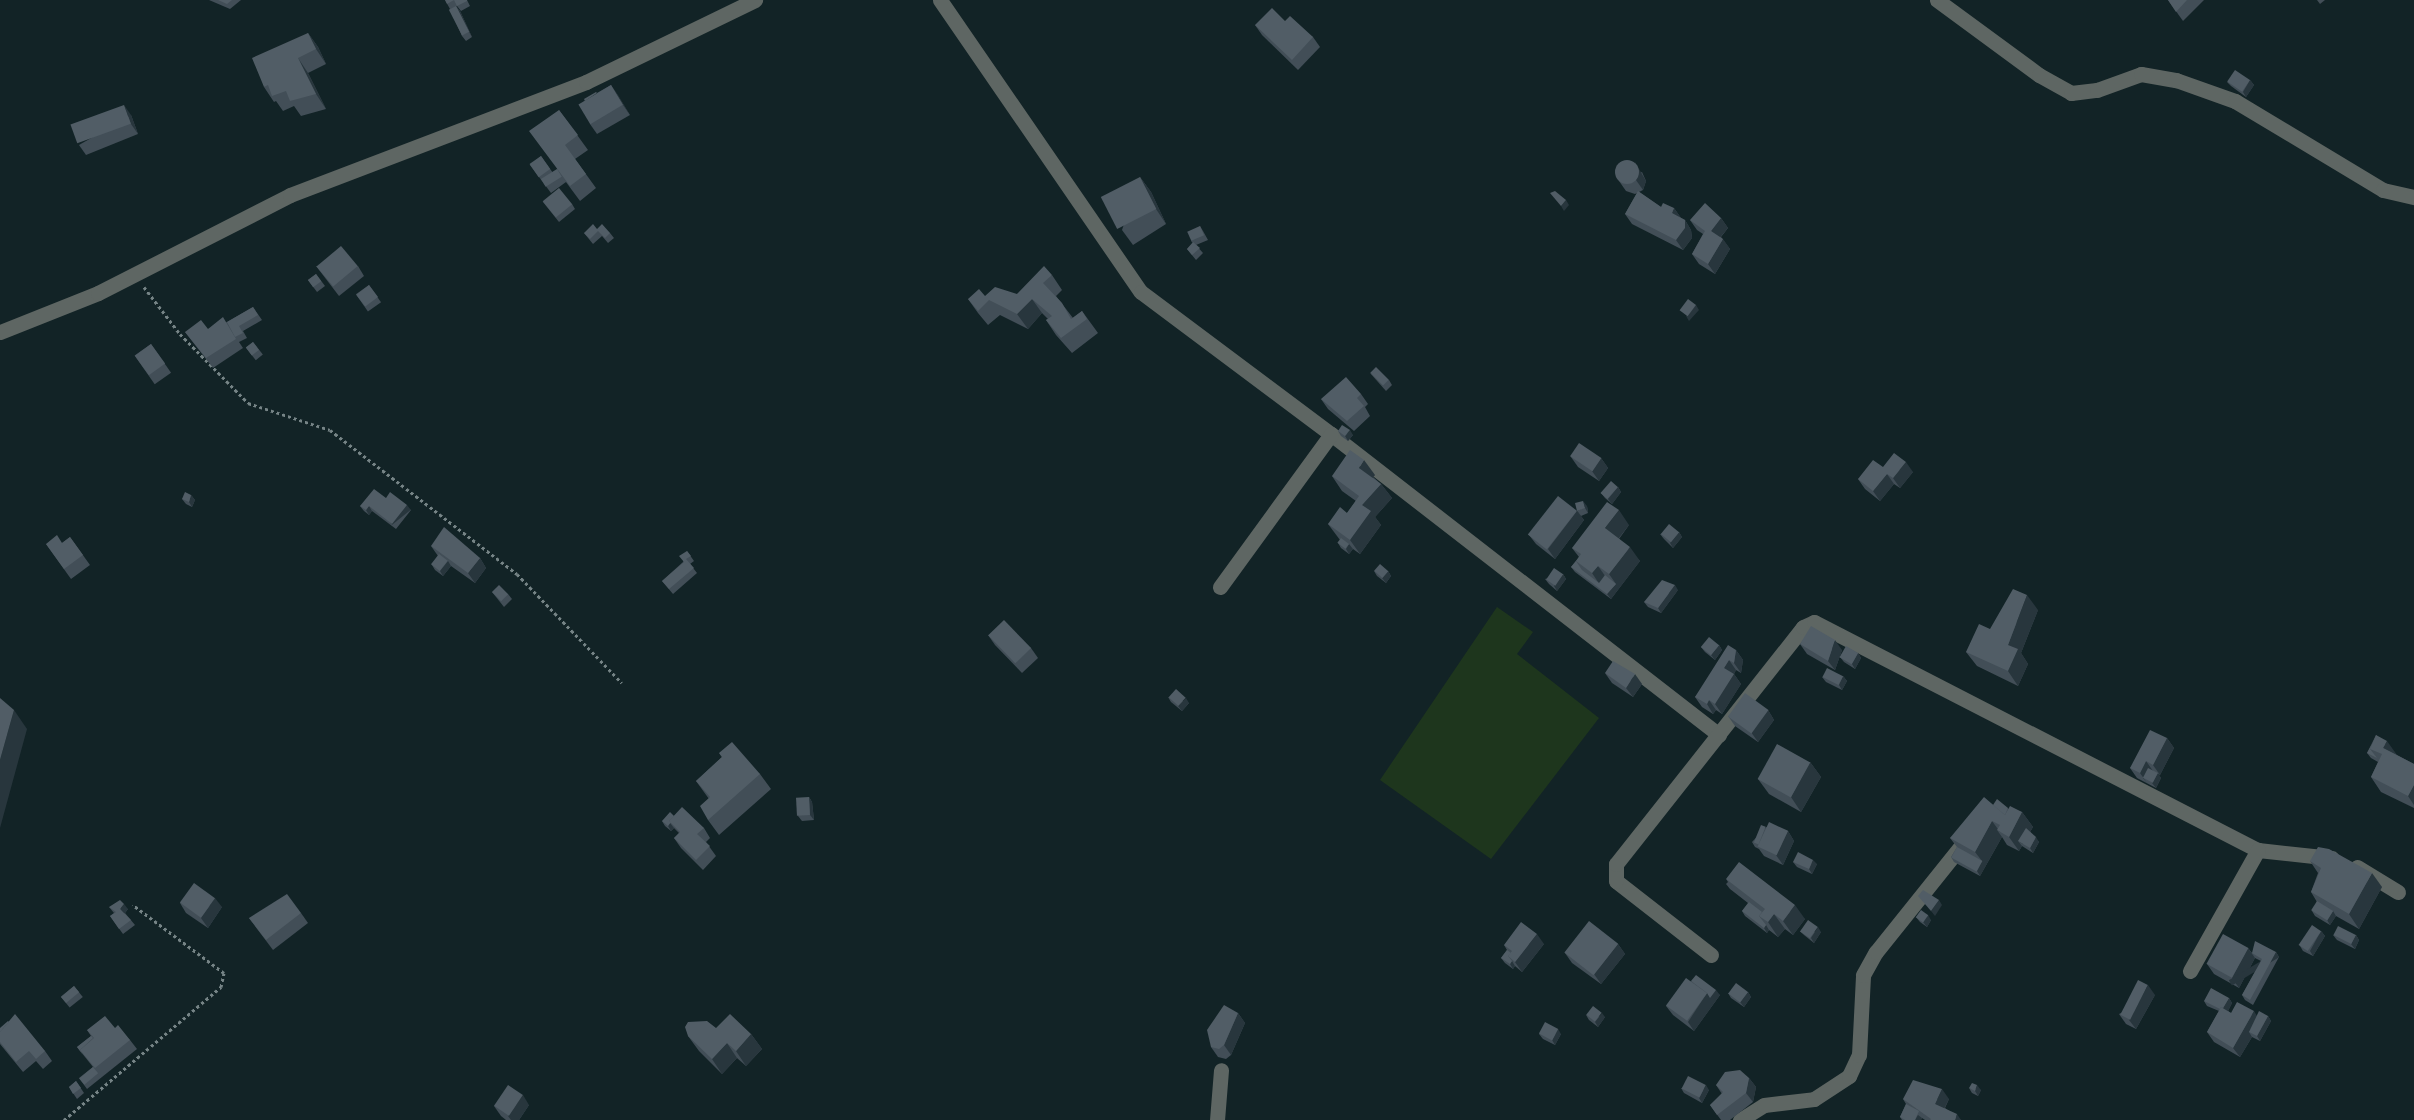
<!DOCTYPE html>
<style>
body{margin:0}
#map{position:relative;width:2414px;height:1120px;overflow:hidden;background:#122326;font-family:"Open Sans",sans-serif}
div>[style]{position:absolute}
.green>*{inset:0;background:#1e361d}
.path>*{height:3px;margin-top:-1.5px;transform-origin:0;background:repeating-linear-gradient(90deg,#768486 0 3px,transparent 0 6px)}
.minor>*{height:15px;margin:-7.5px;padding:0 7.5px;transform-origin:7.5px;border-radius:7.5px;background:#5e6663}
.wall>*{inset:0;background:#424e57;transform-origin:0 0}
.shaded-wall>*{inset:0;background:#28363d;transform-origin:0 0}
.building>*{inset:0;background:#515d66;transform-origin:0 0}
.round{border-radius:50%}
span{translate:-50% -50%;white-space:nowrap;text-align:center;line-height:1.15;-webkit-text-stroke:6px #122326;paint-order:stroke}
</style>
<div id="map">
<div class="green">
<i style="clip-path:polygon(1497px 607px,1533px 632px,1517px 654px,1599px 718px,1491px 859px,1380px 780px)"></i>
</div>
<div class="path">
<i style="left:144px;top:287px;width:59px;rotate:52.5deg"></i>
<i style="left:180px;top:334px;width:97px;rotate:45.4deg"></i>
<i style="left:248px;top:403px;width:86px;rotate:18.2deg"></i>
<i style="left:330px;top:430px;width:236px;rotate:37.6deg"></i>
<i style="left:517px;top:574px;width:151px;rotate:46.1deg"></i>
<i style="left:64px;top:1120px;width:206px;rotate:-40.3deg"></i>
<i style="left:221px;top:987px;width:14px;rotate:-78deg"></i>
<i style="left:224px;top:973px;width:114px;rotate:-143.2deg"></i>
</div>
<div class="minor">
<i style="left:940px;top:0;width:354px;rotate:55.5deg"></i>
<i style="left:1141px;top:292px;width:237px;rotate:36.8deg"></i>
<i style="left:1331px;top:434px;width:491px;rotate:37.8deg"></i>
<i style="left:1937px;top:0;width:127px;rotate:36.3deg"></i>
<i style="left:2039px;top:75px;width:37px;rotate:29deg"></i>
<i style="left:2071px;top:93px;width:26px;rotate:-7deg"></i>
<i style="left:2097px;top:90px;width:47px;rotate:-20deg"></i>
<i style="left:2141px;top:74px;width:36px;rotate:10deg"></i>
<i style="left:2176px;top:80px;width:63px;rotate:19.6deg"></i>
<i style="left:2235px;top:101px;width:173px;rotate:31deg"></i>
<i style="left:2383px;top:190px;width:32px;rotate:13deg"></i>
<i style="left:0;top:332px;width:105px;rotate:-21.7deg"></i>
<i style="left:98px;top:293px;width:216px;rotate:-27deg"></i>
<i style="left:290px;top:195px;width:317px;rotate:-20.9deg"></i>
<i style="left:586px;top:82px;width:188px;rotate:-25.9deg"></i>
<i style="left:1220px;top:587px;width:189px;rotate:-54deg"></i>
<i style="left:2357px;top:867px;width:48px;rotate:31.4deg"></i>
<i style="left:1711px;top:955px;width:120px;rotate:-142.1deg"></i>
<i style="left:1616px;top:881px;width:17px;rotate:-90deg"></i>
<i style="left:1616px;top:864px;width:302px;rotate:-51.7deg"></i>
<i style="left:1803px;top:627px;width:12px;rotate:-24deg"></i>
<i style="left:1814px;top:622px;width:499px;rotate:27.2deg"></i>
<i style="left:2258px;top:850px;width:74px;rotate:6.2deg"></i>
<i style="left:2190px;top:971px;width:139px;rotate:-60.7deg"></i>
<i style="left:1217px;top:1120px;width:50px;rotate:-85.4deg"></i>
<i style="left:1740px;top:1120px;width:28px;rotate:-32deg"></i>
<i style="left:1764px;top:1105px;width:50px;rotate:-6.8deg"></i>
<i style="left:1814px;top:1099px;width:42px;rotate:-33.3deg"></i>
<i style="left:1849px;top:1076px;width:23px;rotate:-65deg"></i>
<i style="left:1859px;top:1055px;width:80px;rotate:-87.1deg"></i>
<i style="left:1863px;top:975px;width:26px;rotate:-61deg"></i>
<i style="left:1876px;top:952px;width:141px;rotate:-51.3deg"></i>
</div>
<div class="wall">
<i style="clip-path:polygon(209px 0,241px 0,230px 9px)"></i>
<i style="clip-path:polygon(445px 0,467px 0,470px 6px,461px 11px,457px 6px,452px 8px,456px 6px,460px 11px,472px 37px,466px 41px,462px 36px,450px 9px)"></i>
<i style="clip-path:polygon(2168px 0,2204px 0,2183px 21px)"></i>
<i style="clip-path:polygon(2317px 0,2325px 0,2320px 4px)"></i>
<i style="clip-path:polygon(1285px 21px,1313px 37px,1320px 47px,1298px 70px,1262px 35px,1255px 25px)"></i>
<i style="clip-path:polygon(308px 33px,318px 47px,326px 64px,308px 73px,326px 109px,301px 116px,294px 106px,283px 111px,276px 101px,274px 102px,264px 87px)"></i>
<i style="clip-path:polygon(2250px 80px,2254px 85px,2246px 97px,2231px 86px,2227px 82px)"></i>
<i style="clip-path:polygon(611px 85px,630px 115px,597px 134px,590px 124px,597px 93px)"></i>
<i style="clip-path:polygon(559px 110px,588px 150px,575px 159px,596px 188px,580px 201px,563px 178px,566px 182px,551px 193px,530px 165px,541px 156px,553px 173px,557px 170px)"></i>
<i style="clip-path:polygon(131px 115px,138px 134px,86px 155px,79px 145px)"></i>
<i style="clip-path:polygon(1642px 172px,1646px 181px,1643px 190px,1639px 192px,1661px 207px,1674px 208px,1681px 218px,1685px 220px,1691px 230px,1692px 238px,1683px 250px,1632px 224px,1625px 214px,1637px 193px,1635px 194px,1626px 191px,1619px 181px)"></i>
<i style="clip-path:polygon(1140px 177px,1151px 192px,1166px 224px,1133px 245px,1122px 230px)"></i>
<i style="clip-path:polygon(543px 202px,572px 204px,575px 209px,559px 222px)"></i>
<i style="clip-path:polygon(1721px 218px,1728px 228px,1721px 237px,1730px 249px,1715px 274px,1699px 264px,1692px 254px,1703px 234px,1697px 230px,1690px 220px)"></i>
<i style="clip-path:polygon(1200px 226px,1203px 231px,1208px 240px,1196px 245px,1203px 253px,1196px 260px,1187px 249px,1193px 243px,1191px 241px)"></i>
<i style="clip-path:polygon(597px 229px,610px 233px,614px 238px,608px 243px,602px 236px,593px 244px,584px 233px)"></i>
<i style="clip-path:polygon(316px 266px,358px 266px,364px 276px,339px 296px)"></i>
<i style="left:316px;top:274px;width:15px;height:10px;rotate:53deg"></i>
<i style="clip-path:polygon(1052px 275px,1062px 290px,1056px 296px,1073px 318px,1082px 311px,1098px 333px,1072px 353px,1056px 335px,1046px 320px,1048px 319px,1042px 313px,1028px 329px,1000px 315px,988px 325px,978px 313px,968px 299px,985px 296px,1017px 294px)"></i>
<i style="left:369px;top:285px;width:21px;height:16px;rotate:55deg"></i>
<i style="clip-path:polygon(253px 307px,262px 320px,243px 331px,247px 338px,239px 342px,243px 348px,213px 368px,185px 332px,208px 329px,227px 322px)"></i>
<i style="left:253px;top:342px;width:16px;height:9px;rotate:52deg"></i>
<i style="left:151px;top:344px;width:35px;height:20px;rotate:55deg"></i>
<i style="clip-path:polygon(1370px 373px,1389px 380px,1392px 385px,1386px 391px)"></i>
<i style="clip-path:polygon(1361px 394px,1368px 404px,1365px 407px,1370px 416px,1354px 431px,1328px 409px,1321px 399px)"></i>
<i style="clip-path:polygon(1338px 431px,1353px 435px,1348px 441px,1341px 436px)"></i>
<i style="clip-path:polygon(1571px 457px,1601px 458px,1608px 468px,1599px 481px,1578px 467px)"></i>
<i style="clip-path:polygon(1883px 467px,1913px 472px,1900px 488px,1894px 484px,1880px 501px,1865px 489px,1858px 479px)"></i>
<i style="clip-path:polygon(1375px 475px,1373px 477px,1381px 484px,1392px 498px,1375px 517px,1381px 525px,1360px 554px,1353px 549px,1349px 554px,1341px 548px,1338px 543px,1340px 540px,1328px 524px,1347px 513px,1356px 501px,1342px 491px,1332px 476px)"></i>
<i style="clip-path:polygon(1618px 487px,1621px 492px,1612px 504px,1605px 498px,1601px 493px)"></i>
<i style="clip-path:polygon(191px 495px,195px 500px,192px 507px,186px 504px,182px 499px)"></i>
<i style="clip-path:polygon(386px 498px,411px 510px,396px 529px,372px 511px,369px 515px,364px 511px,360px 506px)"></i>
<i style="clip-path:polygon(1587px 506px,1588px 513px,1581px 516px,1577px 511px)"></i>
<i style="clip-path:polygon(1577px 511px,1584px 520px,1555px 559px,1536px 544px,1529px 535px)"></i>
<i style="clip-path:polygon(1629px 525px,1619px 539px,1640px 561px,1611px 599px,1575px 572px,1571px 567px,1579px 557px,1572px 548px)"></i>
<i style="clip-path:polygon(1679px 532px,1682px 537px,1673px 548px,1664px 539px,1660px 534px)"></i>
<i style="clip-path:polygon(70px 537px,90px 565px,71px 579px,46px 544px,62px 543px)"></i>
<i style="clip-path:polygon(431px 546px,480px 558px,486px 568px,475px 583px,451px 566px,443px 576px,435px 570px,432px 565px,438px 556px)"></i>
<i style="clip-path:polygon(687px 551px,694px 561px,690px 564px,697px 573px,673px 594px,662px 581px,683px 562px)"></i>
<i style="clip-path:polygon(1374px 571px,1388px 571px,1391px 576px,1386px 583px,1377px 576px)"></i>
<i style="clip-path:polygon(1563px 574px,1566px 579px,1557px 591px,1549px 584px,1545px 579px)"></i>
<i style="clip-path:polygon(1678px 590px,1661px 613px,1648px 607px,1644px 602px)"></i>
<i style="clip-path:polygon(492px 592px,508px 594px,512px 599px,504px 607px)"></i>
<i style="clip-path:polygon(2038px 610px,2021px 653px,2028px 664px,2018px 686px,1977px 666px,1966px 652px)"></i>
<i style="clip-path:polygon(988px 635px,1031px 648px,1038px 658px,1022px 673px,995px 645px)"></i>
<i style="clip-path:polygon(1800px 644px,1842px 650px,1835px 670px,1807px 654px)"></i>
<i style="clip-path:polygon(1719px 645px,1722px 650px,1715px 660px,1705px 652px,1701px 647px)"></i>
<i style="clip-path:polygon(1736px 650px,1743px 660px,1741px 673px,1736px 670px,1734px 674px,1741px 684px,1722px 714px,1716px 710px,1713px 714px,1702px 707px,1695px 697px)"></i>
<i style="clip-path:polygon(1858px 653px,1861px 658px,1855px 669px,1844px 662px,1840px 657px)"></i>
<i style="clip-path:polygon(1605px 673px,1642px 684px,1633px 697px,1612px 683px)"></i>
<i style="clip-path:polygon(1843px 676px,1847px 681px,1842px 690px,1826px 682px,1822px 677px)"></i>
<i style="clip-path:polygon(1168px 697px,1189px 703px,1182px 711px,1171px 702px)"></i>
<i style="clip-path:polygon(1768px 710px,1774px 720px,1758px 742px,1735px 726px,1728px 716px)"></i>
<i style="clip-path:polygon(2376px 735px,2397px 755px,2414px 764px,2414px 808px,2381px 792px,2371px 777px,2378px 762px,2371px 758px,2367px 753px)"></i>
<i style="clip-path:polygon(2167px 738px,2174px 748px,2160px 775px,2158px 774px,2161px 778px,2156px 788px,2137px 778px,2130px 768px)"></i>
<i style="clip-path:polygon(719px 753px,760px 774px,771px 789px,719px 835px,708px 820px,709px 799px,696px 781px,722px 757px)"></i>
<i style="clip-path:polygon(1810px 762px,1821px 777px,1801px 812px,1769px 794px,1758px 779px)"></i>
<i style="clip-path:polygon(809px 797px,812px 802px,814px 820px,802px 821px,798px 816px)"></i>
<i style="clip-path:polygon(1993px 805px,2022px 812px,2033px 827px,2030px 832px,2039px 842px,2033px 853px,2022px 846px,2019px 851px,2007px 845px,2002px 837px,1980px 876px,1954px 862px,1951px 857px,1957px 847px,1950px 838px)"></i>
<i style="clip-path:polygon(674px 816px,704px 828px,710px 838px,706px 842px,716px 856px,703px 870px,681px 848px,674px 838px,679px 833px,674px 828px,671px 831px,665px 826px,662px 821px)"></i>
<i style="clip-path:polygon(1766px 827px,1788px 831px,1794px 841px,1783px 865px,1764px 856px,1759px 849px,1755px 847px,1752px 842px)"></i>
<i style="clip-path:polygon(2310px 861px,2382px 887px,2359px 929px,2336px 916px,2330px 925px,2315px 916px,2312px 911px,2317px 902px,2311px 892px,2318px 873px)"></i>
<i style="clip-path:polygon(1793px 862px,1817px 864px,1812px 874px,1797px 867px)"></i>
<i style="clip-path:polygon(1726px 879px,1805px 919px,1793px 935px,1785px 929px,1778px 937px,1769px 930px,1767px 933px,1745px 916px,1742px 911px,1748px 903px,1730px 889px,1726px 884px,1728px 882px)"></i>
<i style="clip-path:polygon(180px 903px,222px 907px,208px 928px,186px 913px)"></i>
<i style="clip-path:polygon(109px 907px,128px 909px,125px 913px,135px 925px,123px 934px,110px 916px,114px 913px)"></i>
<i style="clip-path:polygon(301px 913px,308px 923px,273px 950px,249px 918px)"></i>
<i style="clip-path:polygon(1916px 917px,1931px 920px,1927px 927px,1920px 922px)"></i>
<i style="clip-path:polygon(1800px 931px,1821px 932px,1814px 943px,1804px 935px)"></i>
<i style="clip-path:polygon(2321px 931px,2325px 936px,2313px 956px,2303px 951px,2300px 946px)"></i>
<i style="clip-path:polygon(2333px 935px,2356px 935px,2359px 940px,2355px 949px,2337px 940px)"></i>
<i style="clip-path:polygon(1544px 944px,1522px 972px,1515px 966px,1513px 969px,1505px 963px,1501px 958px,1507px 950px,1504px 945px)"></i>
<i style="clip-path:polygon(1618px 944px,1625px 954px,1601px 984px,1572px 963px,1565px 953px)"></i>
<i style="clip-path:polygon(2248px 948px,2252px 953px,2276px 952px,2279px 957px,2253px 1005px,2245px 1000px,2242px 995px,2261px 961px,2255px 958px,2239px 988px,2214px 974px,2207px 964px)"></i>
<i style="clip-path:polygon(1691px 981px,1720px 995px,1694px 1031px,1673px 1015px,1666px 1006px)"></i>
<i style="left:74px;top:986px;width:14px;height:17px;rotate:51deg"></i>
<i style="clip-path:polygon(1748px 992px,1751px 997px,1744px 1007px,1731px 998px,1728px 993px)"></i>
<i style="clip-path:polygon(2155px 995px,2136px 1029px,2126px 1024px,2119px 1014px)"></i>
<i style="clip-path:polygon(2229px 998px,2232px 1003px,2228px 1011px,2231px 1013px,2257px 1016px,2268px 1016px,2271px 1021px,2260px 1041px,2252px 1037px,2240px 1057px,2214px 1042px,2207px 1032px,2219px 1011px,2207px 1006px,2204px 1001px)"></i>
<i style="clip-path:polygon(1238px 1013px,1245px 1023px,1231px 1055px,1226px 1059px,1218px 1057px,1211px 1047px)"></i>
<i style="clip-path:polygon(1586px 1015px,1605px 1017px,1598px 1027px,1589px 1020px)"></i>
<i style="clip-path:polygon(0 1028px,45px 1051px,52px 1061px,43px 1069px,36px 1061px,23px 1072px,0 1044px)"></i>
<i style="clip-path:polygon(115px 1028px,130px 1040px,137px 1049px,87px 1089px,79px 1078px,93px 1067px,77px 1047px,91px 1036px,87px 1030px)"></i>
<i style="clip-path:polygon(716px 1028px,751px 1034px,762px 1049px,746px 1066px,737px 1058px,722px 1074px,699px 1051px,688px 1036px)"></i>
<i style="clip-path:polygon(1539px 1034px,1561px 1034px,1555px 1045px,1543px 1039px)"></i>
<i style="clip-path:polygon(1749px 1078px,1756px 1087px,1753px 1102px,1730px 1120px,1721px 1120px,1710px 1105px,1722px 1094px,1716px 1085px)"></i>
<i style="clip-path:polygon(76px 1081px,84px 1093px,77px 1099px,69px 1087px)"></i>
<i style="clip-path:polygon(1681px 1088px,1709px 1090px,1702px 1103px,1684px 1093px)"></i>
<i style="clip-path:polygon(1969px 1088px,1981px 1090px,1978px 1096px,1972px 1093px)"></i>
<i style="clip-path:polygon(1903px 1099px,1949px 1099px,1945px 1108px,1961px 1120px,1925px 1120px,1922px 1118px,1921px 1120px,1902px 1120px,1900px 1117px,1906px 1104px)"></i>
<i style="clip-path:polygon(529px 1105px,519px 1120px,506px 1120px,501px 1116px,494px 1106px)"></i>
</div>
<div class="shaded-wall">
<i style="clip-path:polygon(456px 6px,460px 11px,472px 37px,469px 32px)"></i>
<i style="clip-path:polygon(308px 33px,318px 47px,326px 64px,316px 49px)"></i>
<i style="clip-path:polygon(298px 58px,308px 73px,326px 109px,316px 94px)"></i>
<i style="clip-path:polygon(2250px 80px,2254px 85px,2246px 97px,2243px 92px)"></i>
<i style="clip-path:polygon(611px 85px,618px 95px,630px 115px,623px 105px)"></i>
<i style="clip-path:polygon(124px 105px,131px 115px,138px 134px,131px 124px)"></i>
<i style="clip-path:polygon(1635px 162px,1646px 181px,1643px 190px,1636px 180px)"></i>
<i style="clip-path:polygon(1140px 177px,1151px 192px,1166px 224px,1156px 209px)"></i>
<i style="clip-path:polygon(1566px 200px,1569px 205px,1564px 211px,1561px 206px)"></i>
<i style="clip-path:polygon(1674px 208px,1681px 218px,1679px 223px,1672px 213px)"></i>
<i style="clip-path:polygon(1721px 218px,1728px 228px,1718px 240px,1711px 231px)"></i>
<i style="clip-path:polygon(1685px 220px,1691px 230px,1692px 238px,1683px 250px,1676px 240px)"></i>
<i style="clip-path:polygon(1723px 239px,1730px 249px,1715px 274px,1708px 264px)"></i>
<i style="clip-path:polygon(1032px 299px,1042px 313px,1028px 329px,1017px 314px)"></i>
<i style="clip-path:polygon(1696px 305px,1699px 310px,1689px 321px,1686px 316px)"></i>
<i style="clip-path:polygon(1350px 430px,1353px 435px,1348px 441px,1345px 436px)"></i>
<i style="clip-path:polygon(1601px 458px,1608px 468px,1599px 481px,1592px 471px)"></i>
<i style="clip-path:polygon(1364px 460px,1375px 475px,1369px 482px,1359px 468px)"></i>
<i style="clip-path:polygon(1906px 462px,1913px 472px,1900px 488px,1893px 478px)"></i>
<i style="clip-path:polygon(1887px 474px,1894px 484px,1880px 501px,1873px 491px)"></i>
<i style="clip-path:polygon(1381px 484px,1392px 498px,1375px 517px,1381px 525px,1360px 554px,1350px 540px,1362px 505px)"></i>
<i style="clip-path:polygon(1618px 487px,1621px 492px,1612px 504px,1608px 499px)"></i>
<i style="clip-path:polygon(191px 495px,195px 500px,192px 507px,189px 502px)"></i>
<i style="clip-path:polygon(1583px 501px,1587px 506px,1588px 513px,1585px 508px)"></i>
<i style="left:407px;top:505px;width:6px;height:24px;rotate:51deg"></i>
<i style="clip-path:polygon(369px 506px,372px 511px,369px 515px,366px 510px)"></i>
<i style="clip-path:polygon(1619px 510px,1629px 525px,1615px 543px,1605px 528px)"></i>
<i style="clip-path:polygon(1577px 511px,1584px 520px,1555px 559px,1548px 549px)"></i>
<i style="clip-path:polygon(1679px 532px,1682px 537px,1673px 548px,1670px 543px)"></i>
<i style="clip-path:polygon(1349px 544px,1353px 549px,1349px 554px,1346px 549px)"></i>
<i style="clip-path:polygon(1630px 547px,1640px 561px,1611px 599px,1607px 594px,1616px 584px,1609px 574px)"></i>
<i style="clip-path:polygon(480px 558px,486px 568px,475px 583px,468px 573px)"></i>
<i style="clip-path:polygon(448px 561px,451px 566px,443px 576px,440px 571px)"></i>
<i style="clip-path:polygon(1598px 566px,1608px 580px,1602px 588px,1592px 573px)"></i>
<i style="clip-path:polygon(1388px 571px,1391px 576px,1386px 583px,1382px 578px)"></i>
<i style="clip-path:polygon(1563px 574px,1566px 579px,1557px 591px,1554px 586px)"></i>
<i style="clip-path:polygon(1675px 585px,1678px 590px,1661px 613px,1658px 608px)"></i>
<i style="clip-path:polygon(2027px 595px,2038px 610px,2021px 653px,2028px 664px,2018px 686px,2008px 671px,2008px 645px)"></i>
<i style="clip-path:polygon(1835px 640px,1842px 650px,1835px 670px,1828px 661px)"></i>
<i style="clip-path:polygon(1719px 645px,1722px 650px,1715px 660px,1711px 655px)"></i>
<i style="clip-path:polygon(1736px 650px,1743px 660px,1741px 673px,1734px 663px)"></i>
<i style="clip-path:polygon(1858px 653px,1861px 658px,1855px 669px,1852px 664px)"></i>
<i style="clip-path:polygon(1729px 660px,1736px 670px,1734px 674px,1741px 684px,1722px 714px,1715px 704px,1724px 668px)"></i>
<i style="clip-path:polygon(1635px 674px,1642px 684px,1633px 697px,1626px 688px)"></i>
<i style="clip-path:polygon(1843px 676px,1847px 681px,1842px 690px,1839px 685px)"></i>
<i style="clip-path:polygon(1186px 698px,1189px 703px,1182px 711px,1178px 706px)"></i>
<i style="clip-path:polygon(1709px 700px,1716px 710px,1713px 714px,1707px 704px)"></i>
<i style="clip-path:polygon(14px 710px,27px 729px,0 828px,0 760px)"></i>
<i style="clip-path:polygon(1768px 710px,1774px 720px,1758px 742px,1751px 732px)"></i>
<i style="clip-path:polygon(2167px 738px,2174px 748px,2160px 775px,2153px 765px)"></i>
<i style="clip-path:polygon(2387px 741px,2397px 755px,2383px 748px)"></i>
<i style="clip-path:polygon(2146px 761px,2153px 771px,2143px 778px,2147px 783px,2140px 773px)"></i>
<i style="clip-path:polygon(1810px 762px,1821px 777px,1801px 812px,1791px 797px)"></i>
<i style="clip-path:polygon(2158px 773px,2161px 778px,2156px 788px,2152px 783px)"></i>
<i style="clip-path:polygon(2414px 785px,2414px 805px,2408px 796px)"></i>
<i style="clip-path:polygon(809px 797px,812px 802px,814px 820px,810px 815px)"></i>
<i style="clip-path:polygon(2022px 812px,2033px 827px,2023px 844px,2018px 841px,2022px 846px,2019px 851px,2009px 837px)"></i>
<i style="clip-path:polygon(1992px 821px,2000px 832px,1997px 830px,2002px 837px,1980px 876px,1977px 871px,1982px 861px,1975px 852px)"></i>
<i style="clip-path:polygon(670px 823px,674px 828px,671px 831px,668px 826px)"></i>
<i style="clip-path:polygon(1788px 831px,1794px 841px,1783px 865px,1776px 855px)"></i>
<i style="clip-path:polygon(2036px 837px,2039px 842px,2033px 853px,2030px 848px)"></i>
<i style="clip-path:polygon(1813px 860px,1817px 864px,1812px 874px,1809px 869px)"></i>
<i style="clip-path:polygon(2372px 873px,2382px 887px,2359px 929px,2349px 914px)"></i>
<i style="clip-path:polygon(215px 898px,222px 907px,208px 928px,201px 918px)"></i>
<i style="clip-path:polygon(1939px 900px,1942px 905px,1935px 916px,1931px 911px)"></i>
<i style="clip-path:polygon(124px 904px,128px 909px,124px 914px,120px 909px)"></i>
<i style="clip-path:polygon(1795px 905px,1805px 919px,1793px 935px,1783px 921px)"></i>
<i style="clip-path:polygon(2333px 911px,2336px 916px,2330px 925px,2327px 920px)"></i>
<i style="clip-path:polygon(1774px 914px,1785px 929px,1778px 937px,1768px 922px)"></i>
<i style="clip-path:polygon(1928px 915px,1931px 920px,1927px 927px,1923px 922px)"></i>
<i style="clip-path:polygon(1766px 925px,1769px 930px,1767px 933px,1764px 928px)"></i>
<i style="clip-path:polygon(1818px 927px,1821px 932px,1814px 943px,1811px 938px)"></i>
<i style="clip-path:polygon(2321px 931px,2325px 936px,2313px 956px,2310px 951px)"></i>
<i style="clip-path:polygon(1537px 934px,1544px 944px,1522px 972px,1515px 962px)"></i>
<i style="clip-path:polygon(2356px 935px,2359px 940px,2355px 949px,2351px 944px)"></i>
<i style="clip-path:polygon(1618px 944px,1625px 954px,1601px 984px,1594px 974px)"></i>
<i style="clip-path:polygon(2248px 948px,2255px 958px,2239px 988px,2232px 978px)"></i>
<i style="left:2276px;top:952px;width:6px;height:55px;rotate:59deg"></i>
<i style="clip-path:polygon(1512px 961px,1515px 966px,1513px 969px,1510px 964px)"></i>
<i style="clip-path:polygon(2148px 985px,2155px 995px,2136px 1029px,2129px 1020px)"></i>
<i style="clip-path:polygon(1716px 990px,1720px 995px,1694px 1031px,1688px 1022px,1707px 993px)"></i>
<i style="clip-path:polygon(1748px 992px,1751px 997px,1744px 1007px,1740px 1002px)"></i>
<i style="clip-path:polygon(2229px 998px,2232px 1003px,2226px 1015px,2222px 1010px)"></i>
<i style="clip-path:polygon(2254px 1011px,2260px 1021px,2249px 1032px,2252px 1037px,2240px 1057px,2233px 1048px)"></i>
<i style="clip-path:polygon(1238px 1013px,1245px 1023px,1231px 1055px,1224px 1045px)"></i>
<i style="clip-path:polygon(1602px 1013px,1605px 1017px,1598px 1027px,1595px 1022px)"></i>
<i style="clip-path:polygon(2268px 1016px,2271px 1021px,2260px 1041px,2257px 1036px)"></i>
<i style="clip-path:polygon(1558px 1029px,1561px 1034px,1555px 1045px,1552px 1040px)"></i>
<i style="clip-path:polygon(751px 1034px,762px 1049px,746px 1066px,736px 1051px)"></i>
<i style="clip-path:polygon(727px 1043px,737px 1058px,722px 1074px,712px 1059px)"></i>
<i style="clip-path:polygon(1749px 1078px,1756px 1087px,1753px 1102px,1746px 1093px)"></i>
<i style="clip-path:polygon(1706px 1085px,1709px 1090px,1702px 1103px,1699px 1098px)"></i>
<i style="clip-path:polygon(1977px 1085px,1981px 1090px,1978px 1096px,1975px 1091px)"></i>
<i style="clip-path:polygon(1942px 1089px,1949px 1099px,1942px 1113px,1935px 1104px)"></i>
<i style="clip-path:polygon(523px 1095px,529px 1105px,519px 1120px,511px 1120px,508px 1116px)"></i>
<i style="clip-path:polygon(1957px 1114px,1961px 1120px,1955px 1120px)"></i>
<i style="clip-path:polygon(1918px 1115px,1922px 1118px,1921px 1120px,1915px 1120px)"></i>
</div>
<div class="building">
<i style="clip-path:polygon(218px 0,232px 0,227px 4px)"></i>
<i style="clip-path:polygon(445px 0,467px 0,467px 1px,457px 6px,454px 0,447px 4px)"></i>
<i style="clip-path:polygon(2168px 0,2187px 0,2176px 12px)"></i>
<i style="left:456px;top:6px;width:29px;height:8px;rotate:63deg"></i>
<i style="clip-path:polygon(1272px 8px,1285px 21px,1290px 16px,1313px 37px,1292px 60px,1255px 25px)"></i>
<i style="clip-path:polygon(308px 33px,316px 49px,298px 58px,316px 94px,290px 101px,286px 91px,272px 96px,268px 85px,264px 87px,252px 58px)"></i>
<i style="left:2235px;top:70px;width:18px;height:14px;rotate:34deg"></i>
<i style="left:611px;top:85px;width:23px;height:38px;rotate:59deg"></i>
<i style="clip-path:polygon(596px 92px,597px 93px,585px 101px,584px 99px)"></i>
<i style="left:124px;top:105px;width:20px;height:57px;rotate:70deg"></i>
<i style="clip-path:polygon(559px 110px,578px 135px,565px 145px,586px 174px,570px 186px,529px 131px)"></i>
<i style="left:541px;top:156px;width:16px;height:14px;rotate:55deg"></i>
<i class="round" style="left:1615px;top:160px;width:24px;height:24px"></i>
<i style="left:557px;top:169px;width:9px;height:19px;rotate:58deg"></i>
<i style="left:1140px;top:177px;width:36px;height:44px;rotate:63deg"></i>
<i style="left:559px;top:188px;width:21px;height:21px;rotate:51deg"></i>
<i style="clip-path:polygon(1555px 191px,1566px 200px,1561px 206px,1550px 193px)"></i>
<i style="clip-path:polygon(1638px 191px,1661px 207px,1663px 203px,1674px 208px,1672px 213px,1685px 220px,1685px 228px,1676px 240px,1625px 214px)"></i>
<i style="clip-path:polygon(1705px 203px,1721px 218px,1711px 231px,1723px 239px,1708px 264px,1692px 254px,1705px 231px,1690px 220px)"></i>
<i style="clip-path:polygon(593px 224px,597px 229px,602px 224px,610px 233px,605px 238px,598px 231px,590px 239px,584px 233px)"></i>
<i style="left:1200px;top:226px;width:10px;height:14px;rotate:66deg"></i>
<i style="clip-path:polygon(1193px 242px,1200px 248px,1192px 255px,1187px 249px)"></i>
<i style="left:341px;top:246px;width:26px;height:32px;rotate:50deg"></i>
<i style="clip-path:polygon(1044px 266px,1052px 275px,1043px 283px,1062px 303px,1071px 319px,1082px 311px,1087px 319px,1061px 338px,1046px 320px,1052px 316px,1032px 299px,1017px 314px,989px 300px,978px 311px,968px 299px,979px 289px,985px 296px,995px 287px,1017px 294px)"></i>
<i style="left:316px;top:274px;width:9px;height:10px;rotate:54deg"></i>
<i style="left:369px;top:285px;width:15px;height:16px;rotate:53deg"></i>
<i style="left:1688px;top:299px;width:10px;height:14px;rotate:37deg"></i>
<i style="clip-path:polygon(253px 307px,258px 315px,239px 326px,243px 333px,235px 337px,227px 322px)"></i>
<i style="clip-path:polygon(223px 317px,236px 339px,206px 358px,185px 332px,201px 320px,208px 329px)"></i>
<i style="left:253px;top:342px;width:10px;height:9px;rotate:53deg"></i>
<i style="left:151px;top:344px;width:24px;height:20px;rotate:54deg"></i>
<i style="left:1376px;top:367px;width:18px;height:8px;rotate:45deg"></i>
<i style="clip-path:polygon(1346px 377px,1361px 394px,1357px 398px,1364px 406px,1347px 421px,1321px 399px)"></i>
<i style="clip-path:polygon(1342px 425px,1350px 430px,1345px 436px,1338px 431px)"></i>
<i style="left:1579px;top:443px;width:27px;height:16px;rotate:34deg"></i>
<i style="clip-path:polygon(1350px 450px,1364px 460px,1359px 468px,1381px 484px,1362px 505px,1371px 511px,1350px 540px,1328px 524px,1340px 507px,1347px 513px,1359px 496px,1332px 476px)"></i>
<i style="clip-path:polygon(1894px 453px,1906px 462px,1893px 478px,1887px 474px,1873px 491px,1858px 479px,1873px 460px,1883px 467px)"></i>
<i style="left:1611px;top:481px;width:9px;height:16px;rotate:41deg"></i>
<i style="clip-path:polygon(374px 489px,386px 498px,390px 492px,407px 505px,392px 524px,369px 506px,366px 510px,360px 506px)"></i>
<i style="clip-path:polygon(185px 492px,191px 495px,189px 502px,182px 499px)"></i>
<i style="left:1558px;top:496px;width:24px;height:49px;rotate:38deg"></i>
<i style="clip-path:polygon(1583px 501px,1585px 508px,1577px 511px,1575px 503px)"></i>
<i style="clip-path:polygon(1607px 502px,1619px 510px,1605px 528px,1630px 547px,1609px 574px,1598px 566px,1592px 573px,1576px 561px,1581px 554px,1572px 548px)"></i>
<i style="left:1669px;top:524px;width:13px;height:13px;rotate:39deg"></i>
<i style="clip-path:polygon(444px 527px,480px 558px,468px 573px,431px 546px)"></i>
<i style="clip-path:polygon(57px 535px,62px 543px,70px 537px,83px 555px,64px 569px,46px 544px)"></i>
<i style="left:1341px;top:538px;width:10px;height:6px;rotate:37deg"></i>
<i style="clip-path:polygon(687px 551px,691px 556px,686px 559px,694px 568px,669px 589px,662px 581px,684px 562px,679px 556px)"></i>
<i style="left:439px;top:554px;width:11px;height:13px;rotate:38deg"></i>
<i style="clip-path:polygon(1576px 561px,1582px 570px,1599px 583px,1605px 575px,1616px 584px,1607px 594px,1571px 567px)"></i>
<i style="left:1380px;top:564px;width:11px;height:9px;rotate:41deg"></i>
<i style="left:1554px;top:568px;width:11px;height:14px;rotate:34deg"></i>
<i style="clip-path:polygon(1662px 580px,1675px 585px,1658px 608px,1644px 602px)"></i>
<i style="left:499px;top:585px;width:13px;height:10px;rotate:45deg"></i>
<i style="clip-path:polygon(2013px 589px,2027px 595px,2008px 645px,2018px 649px,2008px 671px,1966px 652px,1979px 624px,1990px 629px)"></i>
<i style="left:1004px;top:620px;width:39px;height:22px;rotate:46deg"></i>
<i style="clip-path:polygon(1811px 626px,1835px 640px,1828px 661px,1800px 644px)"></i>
<i style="left:1709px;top:637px;width:13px;height:13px;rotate:39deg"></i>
<i style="clip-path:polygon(1728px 645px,1736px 650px,1734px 663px,1729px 660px,1724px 668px,1734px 674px,1715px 704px,1709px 700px,1707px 704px,1695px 697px)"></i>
<i style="left:1846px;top:646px;width:14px;height:13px;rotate:30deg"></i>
<i style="clip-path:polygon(1613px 661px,1635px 674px,1626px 688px,1605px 673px)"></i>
<i style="left:1827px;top:668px;width:18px;height:10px;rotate:27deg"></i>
<i style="left:1176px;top:689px;width:13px;height:11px;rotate:42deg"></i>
<i style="left:1745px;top:693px;width:29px;height:29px;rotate:36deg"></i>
<i style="clip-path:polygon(0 698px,14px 710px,0 760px)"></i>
<i style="clip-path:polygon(2150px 730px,2167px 738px,2153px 765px,2146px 761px,2140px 773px,2130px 768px)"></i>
<i style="clip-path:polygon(2376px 735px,2387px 741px,2383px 748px,2414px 764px,2414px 785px,2408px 796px,2371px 777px,2382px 754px,2370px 749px)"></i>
<i style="clip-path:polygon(732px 742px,760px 774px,708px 820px,700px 806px,710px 797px,696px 781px,722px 757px,719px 753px)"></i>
<i style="left:1777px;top:744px;width:38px;height:40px;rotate:29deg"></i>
<i style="clip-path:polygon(2372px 744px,2370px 749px,2377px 758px,2367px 753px)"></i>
<i style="left:2148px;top:768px;width:11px;height:11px;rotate:27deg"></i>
<i style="left:809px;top:797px;width:18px;height:13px;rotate:87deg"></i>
<i style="clip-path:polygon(1984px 797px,2005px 815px,2010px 806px,2022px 812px,2009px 837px,1997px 830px,2000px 825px,1992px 821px,1975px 852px,1950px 838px)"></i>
<i style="clip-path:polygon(1997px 799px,2008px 808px,2005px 815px,1993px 805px)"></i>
<i style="clip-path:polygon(682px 807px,704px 828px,697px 834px,710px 846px,696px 860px,674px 838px,680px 832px,669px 821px)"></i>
<i style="clip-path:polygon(670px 812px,674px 816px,669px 821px,671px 822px,668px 826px,662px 821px)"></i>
<i style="left:1769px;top:822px;width:21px;height:27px;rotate:25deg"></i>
<i style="left:1761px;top:825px;width:5px;height:19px;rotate:22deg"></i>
<i style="clip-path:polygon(2026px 828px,2036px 837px,2030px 848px,2018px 841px)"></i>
<i style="left:1957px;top:847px;width:29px;height:12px;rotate:29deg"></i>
<i style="clip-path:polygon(2318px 847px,2329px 849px,2372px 873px,2349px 914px,2311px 892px,2321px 868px,2310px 861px)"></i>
<i style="clip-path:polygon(1798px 852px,1813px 860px,1809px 869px,1793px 862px)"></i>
<i style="clip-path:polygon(1739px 862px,1795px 905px,1783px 921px,1774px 914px,1768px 922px,1759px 916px,1765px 909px,1726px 879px)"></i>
<i style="left:194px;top:883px;width:26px;height:24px;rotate:36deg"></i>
<i style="clip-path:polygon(1923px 890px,1939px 900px,1931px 911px,1918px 896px)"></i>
<i style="clip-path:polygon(287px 894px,301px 913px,266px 940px,249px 918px)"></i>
<i style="clip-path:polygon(120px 900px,124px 904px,120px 909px,131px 920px,119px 929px,110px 916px,116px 912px,109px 907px)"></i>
<i style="left:2317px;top:901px;width:19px;height:11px;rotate:32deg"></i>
<i style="clip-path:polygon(1749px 902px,1762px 912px,1759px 916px,1766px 925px,1764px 928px,1742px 911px)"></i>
<i style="left:1921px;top:910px;width:9px;height:9px;rotate:36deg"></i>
<i style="left:1808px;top:920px;width:12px;height:14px;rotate:35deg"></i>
<i style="left:1589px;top:921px;width:37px;height:40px;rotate:38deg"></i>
<i style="clip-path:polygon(1521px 922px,1537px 934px,1515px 962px,1508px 956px,1512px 951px,1504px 945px)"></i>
<i style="left:2312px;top:925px;width:11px;height:24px;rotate:34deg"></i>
<i style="left:2338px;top:926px;width:20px;height:10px;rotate:27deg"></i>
<i style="left:2223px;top:934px;width:29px;height:34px;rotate:29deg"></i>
<i style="clip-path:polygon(2255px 941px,2276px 952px,2250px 1000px,2242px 995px,2262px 959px,2252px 953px)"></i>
<i style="clip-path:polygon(1507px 950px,1511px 953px,1508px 956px,1512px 961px,1510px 964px,1501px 958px)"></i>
<i style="clip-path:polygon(1696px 975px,1716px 990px,1710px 998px,1707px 993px,1691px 981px)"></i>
<i style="left:1686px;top:978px;width:26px;height:34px;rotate:36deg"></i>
<i style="left:2138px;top:980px;width:11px;height:39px;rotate:27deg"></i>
<i style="left:1736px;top:983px;width:15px;height:13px;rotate:37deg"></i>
<i style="left:74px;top:986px;width:8px;height:17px;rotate:50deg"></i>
<i style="clip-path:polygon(2211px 988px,2229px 998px,2223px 1008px,2221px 1007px,2220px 1009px,2204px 1001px)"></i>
<i style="clip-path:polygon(2237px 1002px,2254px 1011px,2233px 1048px,2207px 1032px,2221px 1007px,2231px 1013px)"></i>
<i style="clip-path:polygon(1224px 1005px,1238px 1013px,1224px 1045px,1219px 1049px,1211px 1047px,1207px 1030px)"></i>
<i style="left:1593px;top:1006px;width:11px;height:11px;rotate:38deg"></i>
<i style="clip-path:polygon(2259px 1011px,2268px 1016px,2257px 1036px,2249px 1032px)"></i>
<i style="clip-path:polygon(15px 1014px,45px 1051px,36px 1059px,29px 1051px,16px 1062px,0 1042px,0 1032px)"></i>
<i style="clip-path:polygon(730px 1014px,751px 1034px,736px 1051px,727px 1043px,712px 1059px,688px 1036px,685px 1027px,688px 1022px,707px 1021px,716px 1028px)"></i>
<i style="clip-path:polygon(105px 1016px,115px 1028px,118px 1025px,130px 1040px,95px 1068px,80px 1050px,94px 1038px,87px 1030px)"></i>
<i style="clip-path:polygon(8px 1021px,9px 1022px,0 1032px,0 1028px)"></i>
<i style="left:1545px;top:1022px;width:15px;height:13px;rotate:28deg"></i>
<i style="clip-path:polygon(91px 1036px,93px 1038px,80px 1050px,83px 1055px,77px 1047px)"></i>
<i style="left:93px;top:1067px;width:8px;height:18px;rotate:50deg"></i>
<i style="clip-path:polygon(1740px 1070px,1749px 1078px,1746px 1093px,1717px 1115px,1710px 1105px,1723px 1092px,1716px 1085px,1725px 1072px)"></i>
<i style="left:1688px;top:1076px;width:20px;height:14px;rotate:27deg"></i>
<i style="clip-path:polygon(1913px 1080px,1942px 1089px,1935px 1104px,1957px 1114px,1955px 1120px,1930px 1120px,1931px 1119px,1903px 1099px)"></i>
<i style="clip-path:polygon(76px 1081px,81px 1088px,73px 1094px,69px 1087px)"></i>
<i style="clip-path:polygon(1972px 1083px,1977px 1085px,1975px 1091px,1969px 1088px)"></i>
<i style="left:508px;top:1085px;width:18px;height:25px;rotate:34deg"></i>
<i style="clip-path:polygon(1906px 1104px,1919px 1111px,1915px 1120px,1905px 1120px,1900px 1117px)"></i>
</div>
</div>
